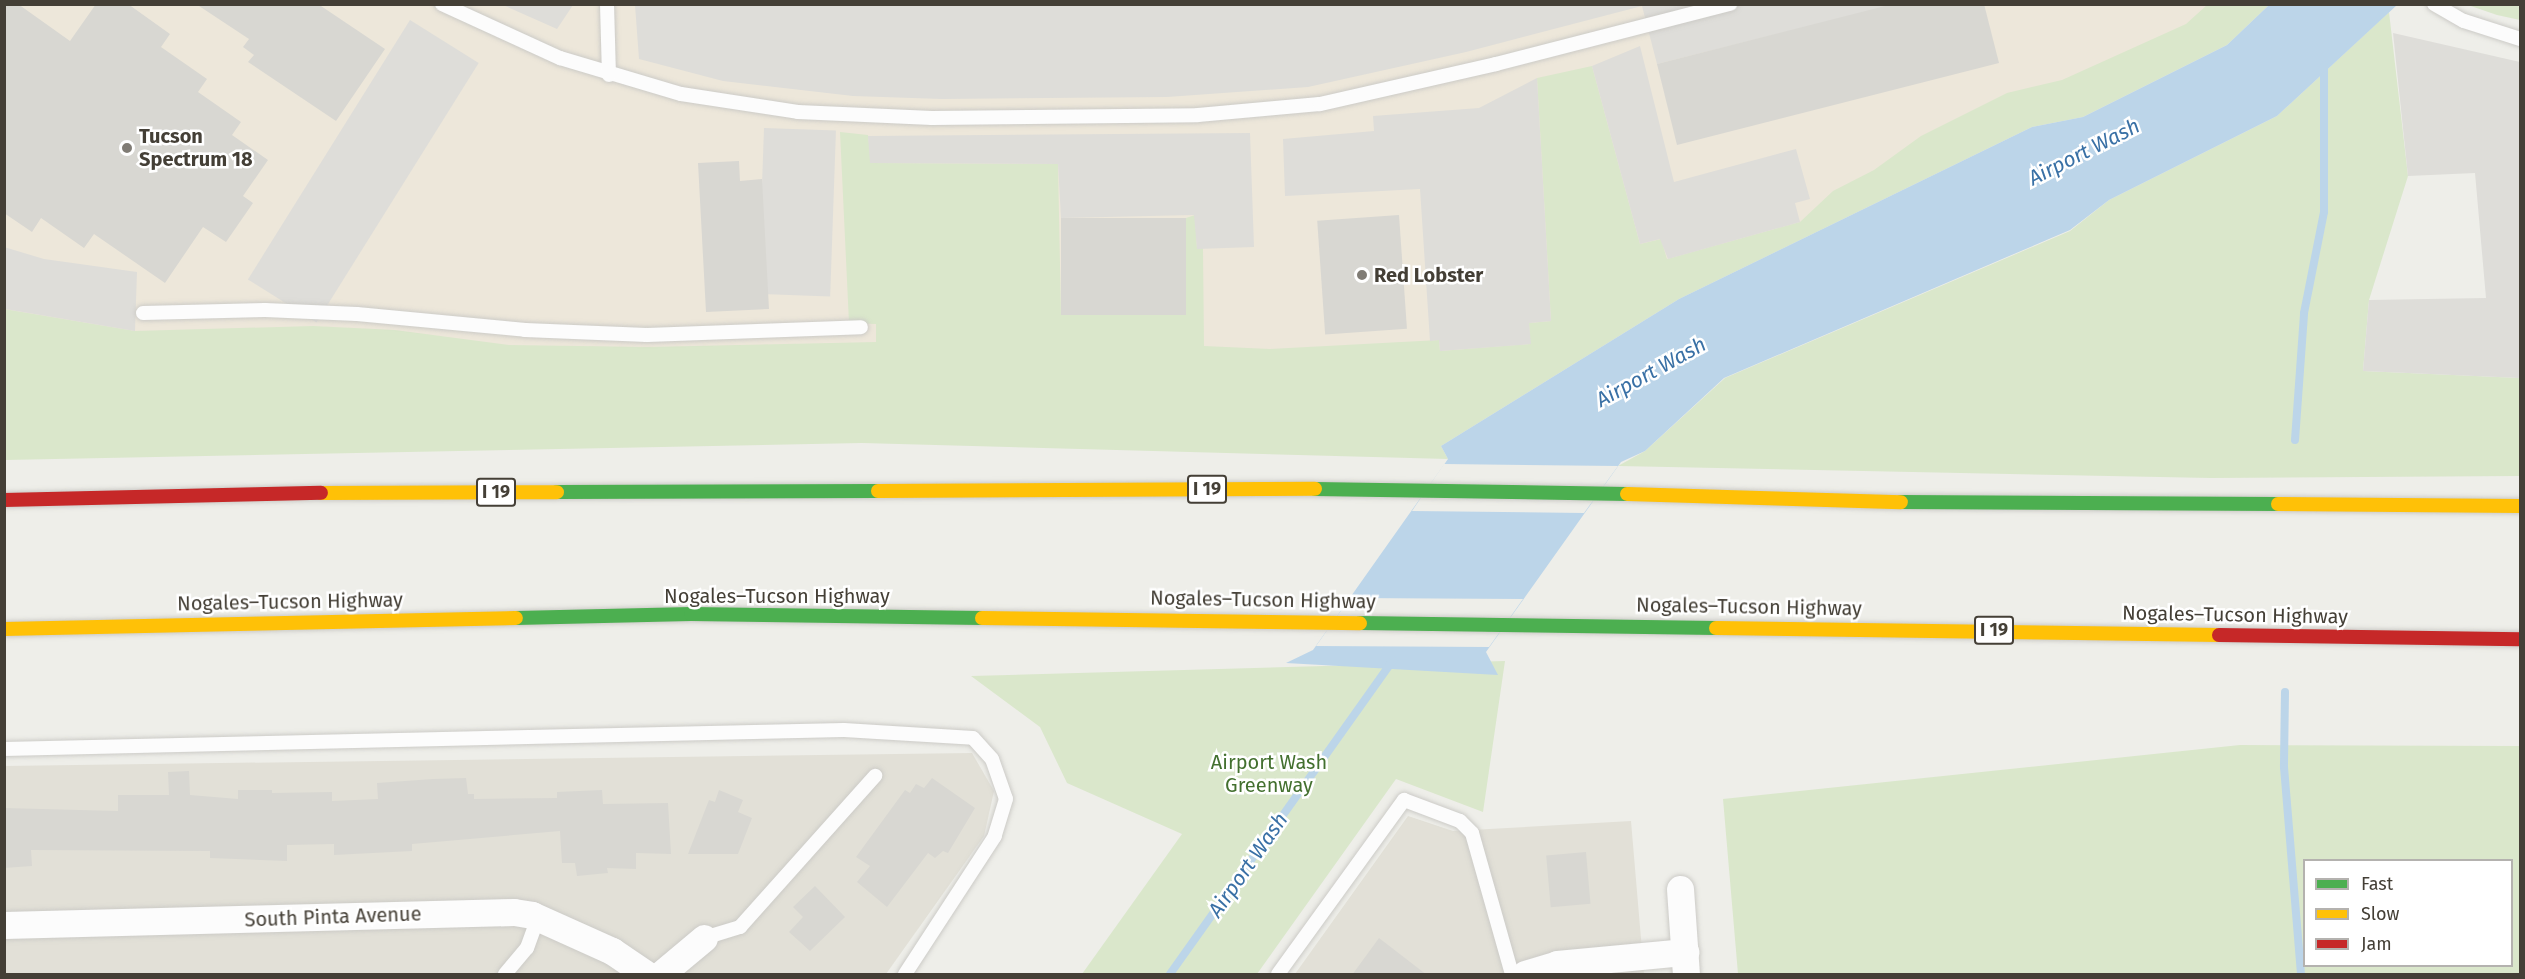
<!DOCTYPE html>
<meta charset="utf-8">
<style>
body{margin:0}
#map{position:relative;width:2525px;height:979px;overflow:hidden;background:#eeeee9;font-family:"Fira Sans",sans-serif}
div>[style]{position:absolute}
.residential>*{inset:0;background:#e2e0d7}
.commercial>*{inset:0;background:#ede7da}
.green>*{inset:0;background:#dae7cb}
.parking>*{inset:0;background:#deddd9;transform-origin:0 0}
.water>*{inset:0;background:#bcd5e9}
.pier>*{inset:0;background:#eeeee9}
.stream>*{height:8px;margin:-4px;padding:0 4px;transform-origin:4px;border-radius:4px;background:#bcd5e9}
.building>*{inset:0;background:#d8d7d2;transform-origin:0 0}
.roads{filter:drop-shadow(0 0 2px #cccbc7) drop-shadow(0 0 2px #cccbc7)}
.lane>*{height:14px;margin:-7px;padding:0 7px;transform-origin:7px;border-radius:7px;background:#fcfcfc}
.street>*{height:27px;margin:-13.5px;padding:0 13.5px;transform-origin:13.5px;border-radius:13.5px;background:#fcfcfc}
.fast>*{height:14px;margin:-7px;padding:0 7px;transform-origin:7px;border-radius:7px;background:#4caf50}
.slow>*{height:14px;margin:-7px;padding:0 7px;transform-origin:7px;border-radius:7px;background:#ffc107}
.jam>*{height:14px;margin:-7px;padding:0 7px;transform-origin:7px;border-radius:7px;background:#c62828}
.dots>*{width:16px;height:16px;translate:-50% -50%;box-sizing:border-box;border:3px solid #fff;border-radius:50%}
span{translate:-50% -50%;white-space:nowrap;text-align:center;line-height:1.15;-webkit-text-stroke:5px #fff;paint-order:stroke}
.shield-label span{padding:2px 4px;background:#fff;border:2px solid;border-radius:4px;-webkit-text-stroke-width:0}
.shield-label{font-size:18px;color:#443f36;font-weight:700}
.poi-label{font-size:20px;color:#443f36;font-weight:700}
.left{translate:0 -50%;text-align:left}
.street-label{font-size:20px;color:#443f36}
.park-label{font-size:20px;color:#43702f}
.water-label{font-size:21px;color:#3970a5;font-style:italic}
.frame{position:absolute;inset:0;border:6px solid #443f36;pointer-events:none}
.legend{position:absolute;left:2303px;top:859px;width:210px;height:108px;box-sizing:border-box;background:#fff;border:2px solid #b4b2af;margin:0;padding:8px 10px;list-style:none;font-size:18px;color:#443f36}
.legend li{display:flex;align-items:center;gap:12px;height:30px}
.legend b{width:30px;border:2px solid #b4b2af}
</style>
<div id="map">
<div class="residential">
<i style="clip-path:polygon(972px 753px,994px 791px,984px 836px,886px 974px,5px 974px,4px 766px)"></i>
<i style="clip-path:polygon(1408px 816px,1453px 831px,1631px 821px,1644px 974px,1295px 974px)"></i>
</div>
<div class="commercial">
<i style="clip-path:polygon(4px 5px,2220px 5px,2172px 42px,1788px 238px,1535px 374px,5px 382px)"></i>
</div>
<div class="green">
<i style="clip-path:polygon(2207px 5px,2269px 5px,2227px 45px,2083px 117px,2032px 127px,1679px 299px,1441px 446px,1448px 459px,862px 443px,5px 460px,4px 309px,135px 331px,313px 326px,395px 330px,509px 345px,647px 347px,876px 342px,876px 324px,849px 323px,840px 132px,868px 135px,871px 163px,1058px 164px,1061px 315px,1185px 315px,1186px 218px,1195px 215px,1197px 248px,1203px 248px,1204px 346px,1270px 349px,1439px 340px,1440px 351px,1530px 344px,1529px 323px,1551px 321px,1537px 78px,1592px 66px,1640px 244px,1661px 239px,1667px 259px,1800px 222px,1833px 191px,1874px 170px,1921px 136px,2007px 93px,2062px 80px,2186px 24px)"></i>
<i style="clip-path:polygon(2468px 5px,2520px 5px,2520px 20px,2497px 15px)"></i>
<i style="clip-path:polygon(2389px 12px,2408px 176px,2369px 300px,2363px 371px,2520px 378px,2520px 476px,2211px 478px,1618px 466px,1645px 451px,1725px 378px,2070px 231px,2109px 200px,2277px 116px)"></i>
<i style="clip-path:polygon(1505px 661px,1483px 812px,1396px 779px,1257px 974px,1082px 974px,1182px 834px,1067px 783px,1040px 727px,971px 676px)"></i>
<i style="clip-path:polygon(evenodd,2240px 745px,2520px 746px,2520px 974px,1738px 974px,1723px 799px,2240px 745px,2512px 860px,2512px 966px,2304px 966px,2304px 860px,2512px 860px)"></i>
</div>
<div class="parking">
<i style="clip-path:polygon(503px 5px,573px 5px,557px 29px)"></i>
<i style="clip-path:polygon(635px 5px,1893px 5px,1657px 64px,1642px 6px,1466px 52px,1308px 87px,1167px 97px,942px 99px,853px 96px,723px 81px,639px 59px)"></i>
<i style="left:410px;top:20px;width:81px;height:306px;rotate:32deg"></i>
<i style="clip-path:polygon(2393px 33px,2520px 62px,2520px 378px,2363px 371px,2369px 300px,2486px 298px,2475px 173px,2408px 176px)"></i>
<i style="clip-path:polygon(1640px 46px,1674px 182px,1796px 149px,1810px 199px,1795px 203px,1800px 222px,1668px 259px,1660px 239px,1640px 244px,1592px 66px)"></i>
<i style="clip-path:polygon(1537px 78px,1551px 321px,1529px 323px,1531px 344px,1440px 351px,1439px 340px,1430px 341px,1420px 189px,1285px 196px,1283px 139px,1374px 131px,1373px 116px,1479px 108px)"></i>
<i style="left:764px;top:128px;width:72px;height:166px;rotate:2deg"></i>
<i style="clip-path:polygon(1250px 133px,1254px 247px,1197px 249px,1194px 215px,1061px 218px,1058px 164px,870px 163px,868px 136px)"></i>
<i style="clip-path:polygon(4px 247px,44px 259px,137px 272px,135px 331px,5px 309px)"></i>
</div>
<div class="water">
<i style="clip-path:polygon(2269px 5px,2397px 5px,2277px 116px,2109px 200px,2070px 230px,1724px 378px,1645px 451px,1621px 462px,1486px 652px,1498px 675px,1286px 663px,1313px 650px,1448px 459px,1441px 446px,1679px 299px,2032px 127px,2083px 117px,2227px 45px)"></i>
</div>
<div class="pier">
<i style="clip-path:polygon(1444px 464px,1618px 466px,1584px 513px,1412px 511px)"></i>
<i style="clip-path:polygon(1350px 598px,1523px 599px,1489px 647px,1316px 646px)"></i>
</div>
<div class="stream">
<i style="left:2295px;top:440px;width:127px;rotate:-85.9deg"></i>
<i style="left:2304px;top:313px;width:103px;rotate:-78.8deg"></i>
<i style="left:2324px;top:212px;width:147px;rotate:-90deg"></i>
<i style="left:2285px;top:692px;width:75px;rotate:90.8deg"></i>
<i style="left:2284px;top:767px;width:208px;rotate:85.3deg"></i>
<i style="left:1170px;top:974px;width:385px;rotate:-54.6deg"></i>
</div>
<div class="building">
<i style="clip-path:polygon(4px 4px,18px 4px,70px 41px,96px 4px,128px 4px,170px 34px,161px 47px,207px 79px,198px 92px,241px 122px,232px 135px,268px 160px,243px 196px,253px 203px,226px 242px,203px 227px,165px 283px,94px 234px,84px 248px,41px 218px,32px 232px,4px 213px)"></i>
<i style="clip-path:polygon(196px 4px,318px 4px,385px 49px,336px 121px,248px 62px,254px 55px,243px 47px,249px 39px)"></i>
<i style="clip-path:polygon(1893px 4px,1984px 4px,1999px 63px,1677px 145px,1657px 64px)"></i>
<i style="clip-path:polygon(739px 161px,740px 181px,762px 179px,769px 309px,706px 312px,698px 163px)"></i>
<i style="left:1399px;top:215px;width:114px;height:82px;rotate:86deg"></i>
<i style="left:1061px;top:218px;width:125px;height:97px"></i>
<i style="clip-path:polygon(189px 771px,190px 795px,238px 799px,238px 790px,272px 790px,272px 793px,332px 792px,332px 801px,378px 799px,377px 783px,433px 779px,466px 778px,468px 794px,474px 794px,474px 799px,557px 798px,557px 792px,602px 790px,603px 804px,668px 803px,671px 854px,636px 853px,636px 869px,607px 868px,608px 873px,577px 876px,575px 863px,562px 863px,560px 831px,412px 844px,412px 851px,334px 855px,334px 844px,287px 845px,287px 861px,210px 858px,210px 851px,31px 850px,32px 866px,4px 868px,4px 808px,118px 811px,118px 795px,169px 795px,168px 772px)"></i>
<i style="clip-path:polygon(932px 778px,975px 808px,948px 853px,943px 851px,935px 858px,928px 853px,887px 907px,857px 882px,870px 866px,856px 857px,905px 790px,910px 793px,916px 784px,924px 788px)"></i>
<i style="clip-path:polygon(719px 790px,743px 800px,738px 812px,752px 818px,738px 854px,688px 854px,709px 800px,715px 802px)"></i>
<i style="left:1586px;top:852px;width:52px;height:40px;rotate:85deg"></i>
<i style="clip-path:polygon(815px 886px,845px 917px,810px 951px,789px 932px,803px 917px,793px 907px)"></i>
<i style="clip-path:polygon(1379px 938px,1427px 975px,1352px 975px)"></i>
</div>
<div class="roads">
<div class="lane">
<i style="left:442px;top:4px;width:130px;rotate:24.6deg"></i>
<i style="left:560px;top:58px;width:126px;rotate:16.6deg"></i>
<i style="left:681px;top:94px;width:118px;rotate:8.7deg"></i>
<i style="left:798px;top:112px;width:134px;rotate:2.6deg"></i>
<i style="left:932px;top:118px;width:266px;rotate:-0.6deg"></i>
<i style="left:1198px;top:115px;width:122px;rotate:-5.2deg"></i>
<i style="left:1320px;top:104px;width:180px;rotate:-12.8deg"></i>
<i style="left:1496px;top:64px;width:242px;rotate:-14.4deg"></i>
<i style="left:607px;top:4px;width:71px;rotate:88.4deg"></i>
<i style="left:2434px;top:4px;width:34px;rotate:30deg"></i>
<i style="left:2464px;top:21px;width:59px;rotate:17.8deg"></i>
<i style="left:143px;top:313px;width:122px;rotate:-1.4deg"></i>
<i style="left:265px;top:310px;width:92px;rotate:2.5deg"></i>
<i style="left:357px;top:314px;width:169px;rotate:5.4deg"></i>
<i style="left:525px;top:330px;width:122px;rotate:2.3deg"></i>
<i style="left:647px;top:335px;width:214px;rotate:-2.1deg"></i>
<i style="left:4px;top:749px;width:840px;rotate:-1.3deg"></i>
<i style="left:844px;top:730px;width:129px;rotate:3.5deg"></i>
<i style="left:973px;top:738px;width:28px;rotate:48deg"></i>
<i style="left:992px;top:759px;width:42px;rotate:70.7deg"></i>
<i style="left:1006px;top:799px;width:39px;rotate:107deg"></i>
<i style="left:995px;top:836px;width:165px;rotate:123.1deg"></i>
<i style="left:704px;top:938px;width:38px;rotate:-17deg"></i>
<i style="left:740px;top:927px;width:203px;rotate:-48.2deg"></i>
<i style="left:505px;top:974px;width:34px;rotate:-50deg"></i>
<i style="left:527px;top:948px;width:32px;rotate:-70deg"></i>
<i style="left:1278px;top:974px;width:215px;rotate:-54.1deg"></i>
<i style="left:1404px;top:800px;width:60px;rotate:20.6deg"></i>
<i style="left:1460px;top:821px;width:17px;rotate:45deg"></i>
<i style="left:1472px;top:833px;width:147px;rotate:74.2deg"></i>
</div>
<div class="street">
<i style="left:1680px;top:889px;width:85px;rotate:86deg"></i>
<i style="left:4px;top:925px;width:510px;rotate:-1.46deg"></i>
<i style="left:514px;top:912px;width:18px;rotate:9deg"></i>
<i style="left:532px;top:915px;width:88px;rotate:24.2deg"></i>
<i style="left:612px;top:951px;width:41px;rotate:34.1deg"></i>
<i style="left:661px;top:974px;width:56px;rotate:-39.9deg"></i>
<i style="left:1525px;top:974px;width:34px;rotate:-17deg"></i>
<i style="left:1557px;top:964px;width:129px;rotate:-5.4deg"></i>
</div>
<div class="fast">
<i style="left:1315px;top:489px;width:312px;rotate:0.9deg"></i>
<i style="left:557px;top:492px;width:321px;rotate:-0.2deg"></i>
<i style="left:1901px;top:502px;width:377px;rotate:0.3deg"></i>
<i style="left:516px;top:618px;width:175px;rotate:-1.3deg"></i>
<i style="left:691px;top:614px;width:291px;rotate:0.8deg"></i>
<i style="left:1360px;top:623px;width:356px;rotate:0.8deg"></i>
</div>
<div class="slow">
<i style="left:878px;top:491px;width:437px;rotate:-0.3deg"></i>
<i style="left:321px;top:493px;width:236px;rotate:-0.2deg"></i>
<i style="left:1627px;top:494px;width:274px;rotate:1.7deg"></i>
<i style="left:2278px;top:504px;width:242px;rotate:0.5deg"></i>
<i style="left:982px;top:618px;width:378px;rotate:0.8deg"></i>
<i style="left:1716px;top:628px;width:503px;rotate:0.8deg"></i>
<i style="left:4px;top:629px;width:512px;rotate:-1.23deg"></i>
</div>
<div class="jam">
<i style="left:4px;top:500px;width:317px;rotate:-1.3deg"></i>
<i style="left:2219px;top:635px;width:301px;rotate:0.8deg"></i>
</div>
</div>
<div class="dots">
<i style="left:127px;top:148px;background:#807c75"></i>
<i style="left:1362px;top:275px;background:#807c75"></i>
</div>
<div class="shield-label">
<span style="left:1207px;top:489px">I 19</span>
<span style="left:496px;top:492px">I 19</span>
<span style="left:1994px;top:630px">I 19</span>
</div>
<div class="poi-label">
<span class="left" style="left:139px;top:148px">Tucson<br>Spectrum 18</span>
<span class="left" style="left:1374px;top:275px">Red Lobster</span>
</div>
<div class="street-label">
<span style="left:777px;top:596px">Nogales–Tucson Highway</span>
<span style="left:1263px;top:600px;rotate:1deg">Nogales–Tucson Highway</span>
<span style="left:290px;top:602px;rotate:-1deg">Nogales–Tucson Highway</span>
<span style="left:1749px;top:607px;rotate:1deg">Nogales–Tucson Highway</span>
<span style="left:2235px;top:615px;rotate:1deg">Nogales–Tucson Highway</span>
<span style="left:333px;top:917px;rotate:-2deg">South Pinta Avenue</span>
</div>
<div class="park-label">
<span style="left:1269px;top:774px">Airport Wash<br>Greenway</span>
</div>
<div class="water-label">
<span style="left:2084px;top:152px;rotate:-27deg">Airport Wash</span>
<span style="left:1651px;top:372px;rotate:-29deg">Airport Wash</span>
<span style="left:1248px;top:865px;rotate:-55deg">Airport Wash</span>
</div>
<div class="frame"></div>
<ul class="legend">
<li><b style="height:8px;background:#4caf50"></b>Fast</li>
<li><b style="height:8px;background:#ffc107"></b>Slow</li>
<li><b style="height:8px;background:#c62828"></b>Jam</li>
</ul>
</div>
